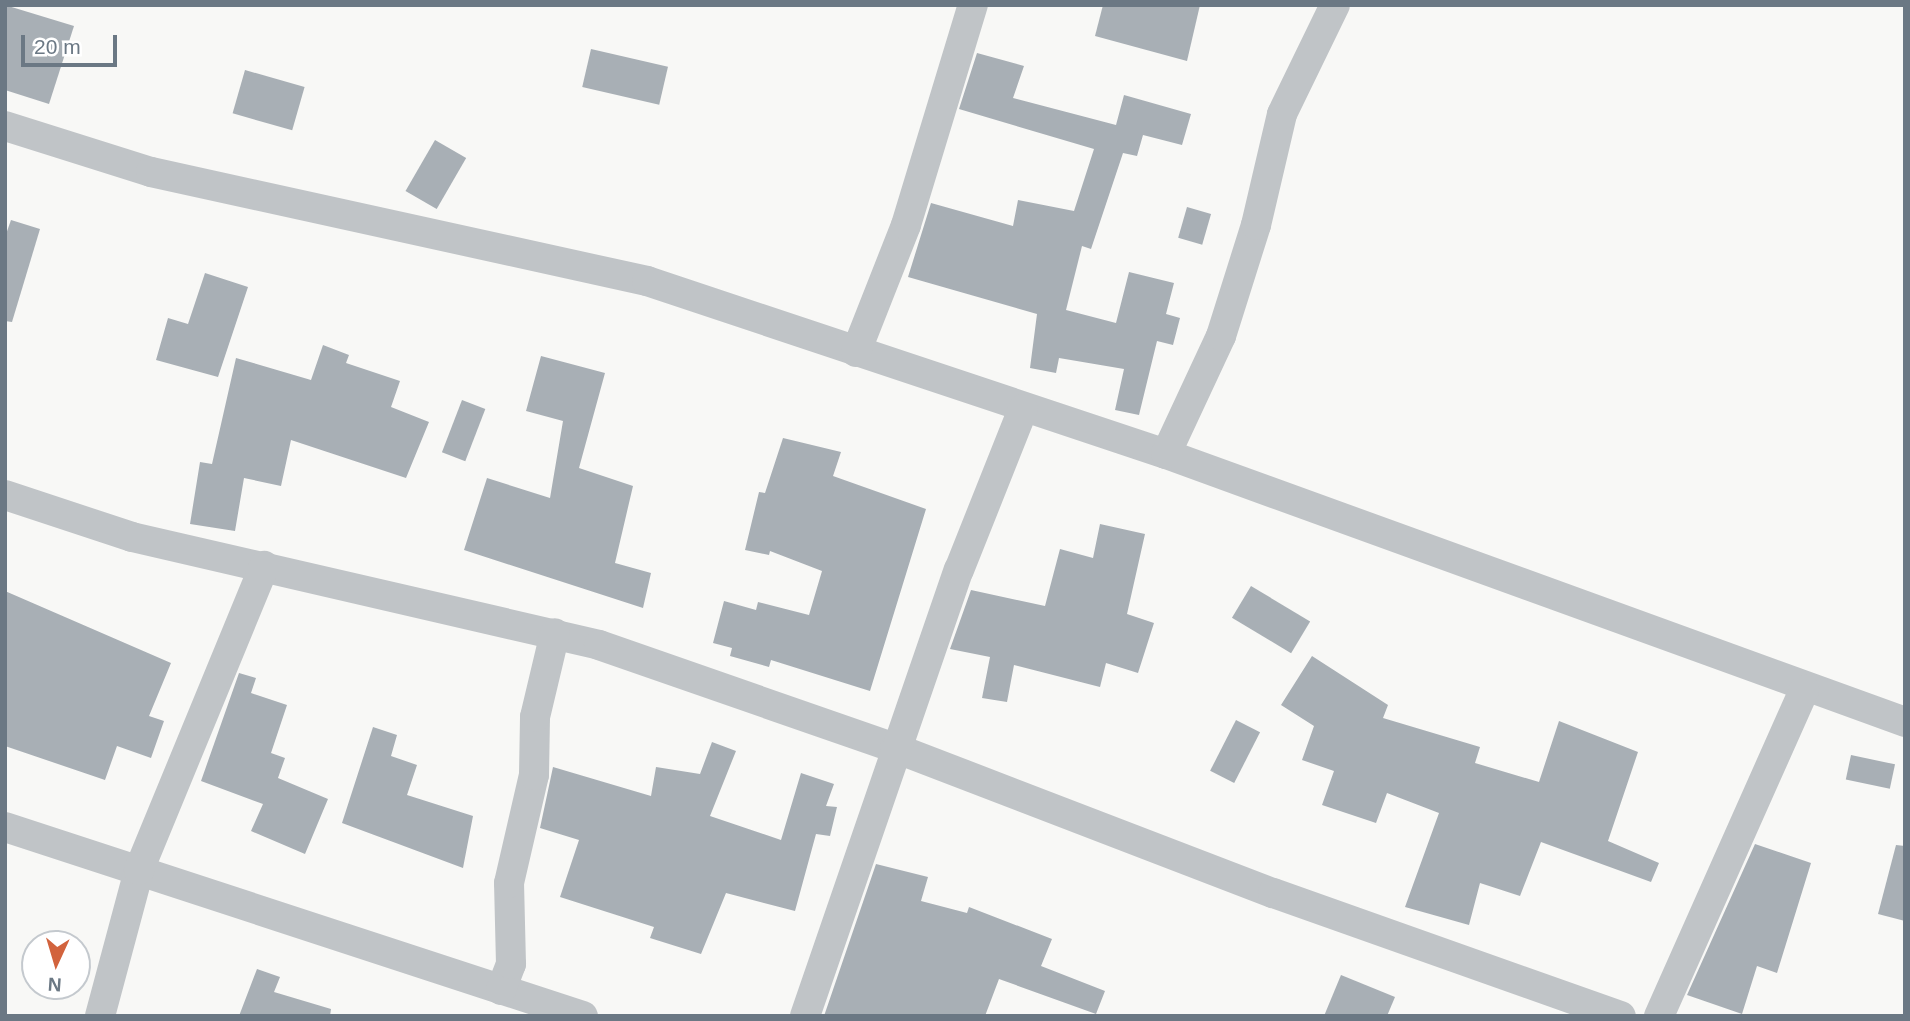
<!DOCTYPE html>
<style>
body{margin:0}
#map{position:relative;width:1910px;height:1021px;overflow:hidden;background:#f8f8f6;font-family:Arial,sans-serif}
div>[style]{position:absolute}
.building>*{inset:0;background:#a8afb5;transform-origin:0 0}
.street>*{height:30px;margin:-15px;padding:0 15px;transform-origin:15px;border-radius:15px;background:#c0c4c7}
span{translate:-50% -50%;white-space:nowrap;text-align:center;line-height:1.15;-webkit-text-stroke:7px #fff;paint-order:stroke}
.frame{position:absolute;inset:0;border:7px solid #6b7884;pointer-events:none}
.north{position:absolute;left:21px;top:930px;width:70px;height:70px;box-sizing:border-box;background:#fff;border:2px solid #c4c9ce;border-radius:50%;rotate:184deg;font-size:19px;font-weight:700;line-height:28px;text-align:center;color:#6b7884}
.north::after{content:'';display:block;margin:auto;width:24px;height:32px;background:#d2633d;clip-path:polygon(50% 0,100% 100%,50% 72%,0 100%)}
.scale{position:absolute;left:21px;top:35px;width:96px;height:32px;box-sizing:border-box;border:4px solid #6b7884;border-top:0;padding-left:9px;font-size:21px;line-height:24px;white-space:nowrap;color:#6b7884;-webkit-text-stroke:5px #fff;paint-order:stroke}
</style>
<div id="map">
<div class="building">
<i style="clip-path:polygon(5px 5px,74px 26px,49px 104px,5px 90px)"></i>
<i style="clip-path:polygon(1103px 5px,1200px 5px,1187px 61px,1095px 36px)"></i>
<i style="left:591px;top:49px;width:79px;height:39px;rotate:13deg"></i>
<i style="clip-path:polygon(977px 53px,1024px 66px,1013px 98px,1116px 125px,1124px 95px,1191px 114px,1182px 145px,1143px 135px,1137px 156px,1123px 153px,1091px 249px,1082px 246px,1066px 310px,1116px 323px,1129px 272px,1174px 283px,1166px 314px,1180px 318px,1173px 345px,1157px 341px,1139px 415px,1115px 410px,1124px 369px,1059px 358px,1056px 373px,1030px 368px,1037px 314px,908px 277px,931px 203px,1013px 226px,1018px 200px,1074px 211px,1094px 149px,959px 109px)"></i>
<i style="left:245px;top:70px;width:62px;height:45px;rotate:16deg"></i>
<i style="left:435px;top:140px;width:36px;height:59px;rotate:30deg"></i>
<i style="left:1187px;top:207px;width:25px;height:32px;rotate:16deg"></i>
<i style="clip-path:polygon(11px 220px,40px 229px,12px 322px,5px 321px,5px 237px)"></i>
<i style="clip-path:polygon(205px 273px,248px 287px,218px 377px,156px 360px,168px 318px,188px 324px)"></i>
<i style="clip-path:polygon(323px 345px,349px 355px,346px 363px,400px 381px,391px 407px,429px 422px,406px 478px,291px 440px,281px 486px,244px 478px,235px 531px,190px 524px,200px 462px,212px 464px,236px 358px,311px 380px)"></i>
<i style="clip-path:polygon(541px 356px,605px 373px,579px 468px,633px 486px,615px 563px,651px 573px,643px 608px,464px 550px,487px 478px,550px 498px,563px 421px,526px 411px)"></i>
<i style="left:462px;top:400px;width:25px;height:56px;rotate:21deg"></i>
<i style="clip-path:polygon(783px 438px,841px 452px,833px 476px,926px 509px,870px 691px,771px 660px,769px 667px,730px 656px,732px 648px,713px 643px,724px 601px,756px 610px,758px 602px,809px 615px,822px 571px,770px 551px,769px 555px,745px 550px,759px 492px,765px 493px)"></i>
<i style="clip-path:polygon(1100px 524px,1145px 534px,1127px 614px,1154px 623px,1138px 673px,1106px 663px,1100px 687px,1014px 665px,1007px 702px,982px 698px,990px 657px,950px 649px,971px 590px,1045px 606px,1060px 549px,1093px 558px)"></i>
<i style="left:1251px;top:586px;width:69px;height:37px;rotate:31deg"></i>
<i style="clip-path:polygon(5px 591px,171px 663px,149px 716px,164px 721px,151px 758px,117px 746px,105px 780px,5px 746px)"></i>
<i style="clip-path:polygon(1312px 656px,1388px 705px,1383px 718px,1480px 747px,1475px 763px,1539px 782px,1559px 721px,1638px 752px,1608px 841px,1659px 863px,1651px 882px,1541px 842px,1520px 896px,1480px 883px,1469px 925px,1405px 907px,1439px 813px,1387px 793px,1376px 823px,1322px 805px,1334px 771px,1302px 760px,1314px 726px,1281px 705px)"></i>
<i style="clip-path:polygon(239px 673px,256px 678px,251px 693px,287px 705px,271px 753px,285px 758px,278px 778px,328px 799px,305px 854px,251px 831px,263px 804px,201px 781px)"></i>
<i style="left:1236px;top:720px;width:27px;height:57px;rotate:27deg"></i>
<i style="clip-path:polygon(373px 727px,397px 735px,391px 756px,417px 765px,407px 795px,473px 816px,463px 868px,342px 823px)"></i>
<i style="clip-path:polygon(712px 742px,736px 751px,710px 816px,781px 840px,801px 773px,834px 784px,826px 806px,837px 807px,830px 836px,816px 834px,795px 911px,726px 893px,701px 954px,650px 938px,654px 927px,560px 897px,579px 840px,540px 828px,553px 767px,651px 796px,656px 767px,700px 774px)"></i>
<i style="left:1851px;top:755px;width:45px;height:25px;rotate:12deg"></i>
<i style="clip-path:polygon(1755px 844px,1811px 863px,1777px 973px,1757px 966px,1742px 1014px,1687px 995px)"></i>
<i style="clip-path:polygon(1896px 845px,1905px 846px,1905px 921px,1878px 914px)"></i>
<i style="clip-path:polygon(876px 864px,928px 877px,921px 901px,967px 913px,969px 907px,1052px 939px,1041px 966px,1105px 991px,1096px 1014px,999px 979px,985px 1016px,824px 1016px)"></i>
<i style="clip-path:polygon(257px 969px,280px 977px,274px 992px,331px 1009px,330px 1016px,239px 1016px)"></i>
<i style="clip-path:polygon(1341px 975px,1395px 997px,1387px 1016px,1324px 1016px)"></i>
</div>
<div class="street">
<i style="left:5px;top:126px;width:153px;rotate:17.5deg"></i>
<i style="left:151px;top:172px;width:508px;rotate:12.39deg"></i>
<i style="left:647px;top:281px;width:547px;rotate:18.43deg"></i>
<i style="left:1166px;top:454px;width:786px;rotate:19.93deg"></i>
<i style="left:856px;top:352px;width:136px;rotate:-68.5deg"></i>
<i style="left:906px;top:225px;width:230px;rotate:-73.1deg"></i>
<i style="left:1166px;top:454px;width:130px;rotate:-65deg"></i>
<i style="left:1221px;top:336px;width:116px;rotate:-72.5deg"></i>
<i style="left:1256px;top:225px;width:114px;rotate:-76.8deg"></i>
<i style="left:1282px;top:114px;width:121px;rotate:-64.1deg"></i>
<i style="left:5px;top:495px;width:134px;rotate:18.3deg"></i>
<i style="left:132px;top:537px;width:479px;rotate:13deg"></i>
<i style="left:599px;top:645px;width:313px;rotate:19.2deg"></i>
<i style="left:895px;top:748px;width:405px;rotate:21deg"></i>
<i style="left:1273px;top:893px;width:369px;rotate:19.5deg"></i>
<i style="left:5px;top:827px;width:608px;rotate:18.11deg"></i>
<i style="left:501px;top:990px;width:28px;rotate:-69deg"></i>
<i style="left:511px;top:964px;width:81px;rotate:-91.4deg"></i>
<i style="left:509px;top:883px;width:111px;rotate:-77deg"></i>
<i style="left:534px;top:775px;width:58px;rotate:-89deg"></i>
<i style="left:535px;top:717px;width:86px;rotate:-76.6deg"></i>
<i style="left:100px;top:1016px;width:151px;rotate:-75deg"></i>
<i style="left:139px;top:870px;width:329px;rotate:-67.6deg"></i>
<i style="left:805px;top:1016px;width:472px;rotate:-71deg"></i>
<i style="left:959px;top:570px;width:173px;rotate:-68.3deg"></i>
<i style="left:1659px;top:1016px;width:357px;rotate:-66deg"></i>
</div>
<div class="frame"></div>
<div class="north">N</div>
<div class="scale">20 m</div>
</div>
